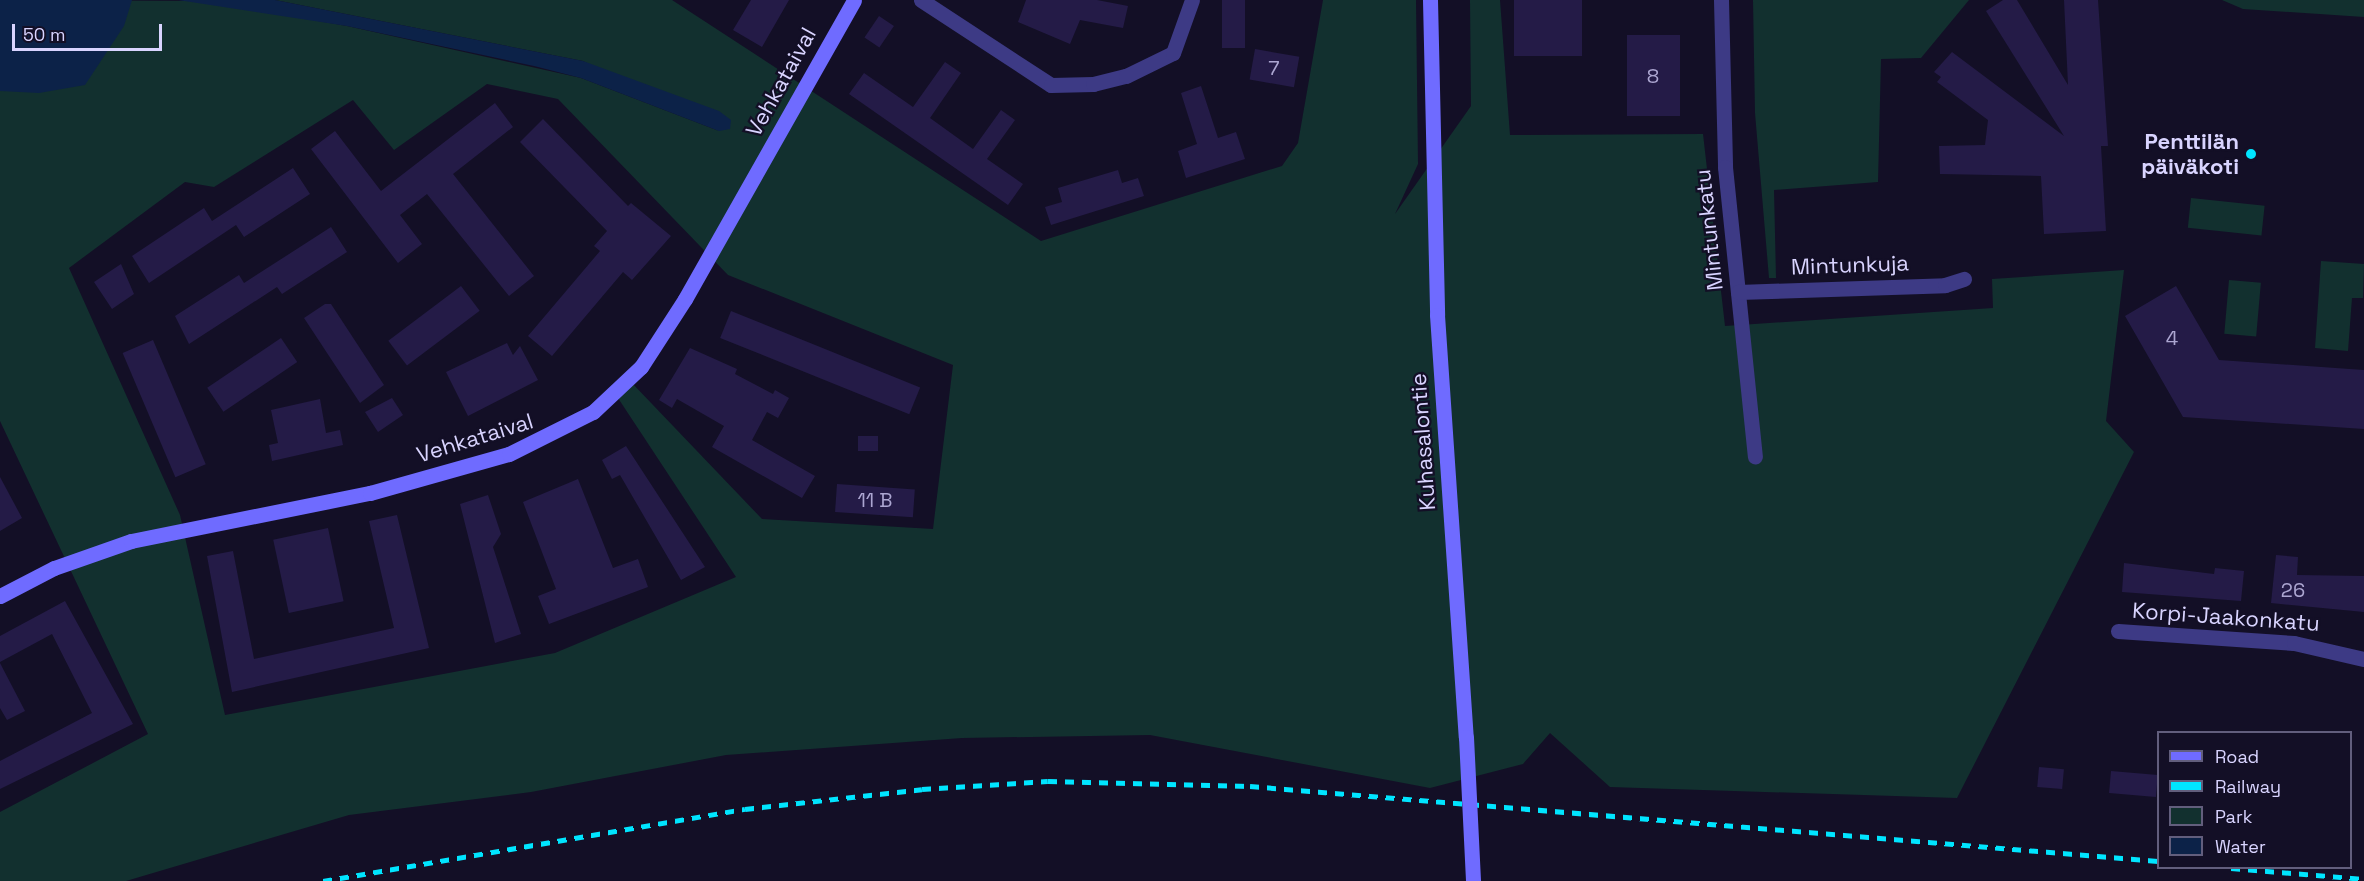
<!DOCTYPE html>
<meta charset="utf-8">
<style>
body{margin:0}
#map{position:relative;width:2364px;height:881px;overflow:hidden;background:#130f26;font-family:"Space Grotesk",sans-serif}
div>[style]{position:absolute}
.green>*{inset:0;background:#12302f;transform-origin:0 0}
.water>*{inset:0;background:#0c2248}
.building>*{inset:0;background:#241b47;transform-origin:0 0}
.street>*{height:15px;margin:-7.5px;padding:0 7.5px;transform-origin:7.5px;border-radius:7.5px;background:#3d3a85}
.secondary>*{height:15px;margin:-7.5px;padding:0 7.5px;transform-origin:7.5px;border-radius:7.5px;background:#6f6bff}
.rail>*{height:4.5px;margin-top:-2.25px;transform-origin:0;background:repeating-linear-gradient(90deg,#00e5ff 0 9px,transparent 0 17px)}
.secondary-bridge>*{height:15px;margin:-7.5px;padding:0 7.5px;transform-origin:7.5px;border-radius:7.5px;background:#6f6bff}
.dots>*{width:16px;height:16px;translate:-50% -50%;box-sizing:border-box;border:3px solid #130f26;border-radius:50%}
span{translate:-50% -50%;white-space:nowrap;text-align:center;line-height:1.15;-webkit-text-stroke:4.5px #130f26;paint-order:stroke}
.number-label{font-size:20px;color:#aca6d1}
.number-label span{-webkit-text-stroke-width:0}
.street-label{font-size:22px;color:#d9d4ff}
.poi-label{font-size:22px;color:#d9d4ff;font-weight:700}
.right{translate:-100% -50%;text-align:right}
.legend{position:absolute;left:2157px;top:731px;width:195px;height:138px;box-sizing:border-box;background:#130f26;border:2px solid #625e7d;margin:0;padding:8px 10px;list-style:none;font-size:18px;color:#d9d4ff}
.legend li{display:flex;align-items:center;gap:12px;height:30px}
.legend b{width:30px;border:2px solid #625e7d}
.scale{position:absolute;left:12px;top:24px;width:150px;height:27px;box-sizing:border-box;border:3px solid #d9d4ff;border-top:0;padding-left:8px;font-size:18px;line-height:21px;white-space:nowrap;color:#d9d4ff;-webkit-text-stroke:4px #130f26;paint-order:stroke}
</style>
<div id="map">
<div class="green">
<i style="clip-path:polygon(evenodd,0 0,204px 1px,347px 26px,581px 78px,719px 131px,583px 61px,275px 0,672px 0,1041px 241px,1282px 166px,1298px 143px,1323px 0,1416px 0,1418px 164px,1395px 214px,1471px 106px,1470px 0,1500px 0,1510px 135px,1703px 134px,1725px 326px,1993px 308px,1992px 279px,2124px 270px,2106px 421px,2134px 452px,1957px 798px,1610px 787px,1550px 733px,1523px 764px,1430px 788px,1150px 735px,962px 738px,726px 755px,531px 792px,349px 815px,126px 881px,0 881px,0 812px,148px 734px,0 421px,0 0,487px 84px,558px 99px,728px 275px,953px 365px,933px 529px,762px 519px,631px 382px,616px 395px,736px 577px,555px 653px,225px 715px,180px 515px,69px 268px,185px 182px,214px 187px,353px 100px,394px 150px,487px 84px)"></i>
<i style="clip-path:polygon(1753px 0,1969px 0,1921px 58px,1881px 59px,1878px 182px,1774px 190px,1776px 278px,1769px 278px,1755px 113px)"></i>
<i style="clip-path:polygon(2222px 0,2364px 0,2364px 17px,2243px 9px)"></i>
<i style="left:2191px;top:198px;width:74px;height:30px;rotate:6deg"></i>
<i style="clip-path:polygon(2321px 261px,2364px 264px,2363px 298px,2352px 298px,2348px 351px,2315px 348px)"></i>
<i style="left:2229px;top:280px;width:32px;height:54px;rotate:5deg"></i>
</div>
<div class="water">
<i style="clip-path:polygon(0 0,132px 0,124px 26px,85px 85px,39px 93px,0 91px)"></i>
<i style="clip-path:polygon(178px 0,275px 0,583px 61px,719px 111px,731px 120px,730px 129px,719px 131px,581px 78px,534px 66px,347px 26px)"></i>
</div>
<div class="building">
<i style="clip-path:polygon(751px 0,789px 0,762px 47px,733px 30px)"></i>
<i style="clip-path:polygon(1026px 0,1097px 0,1128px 6px,1123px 28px,1080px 20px,1070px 44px,1018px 22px)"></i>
<i style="left:1222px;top:0;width:23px;height:48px"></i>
<i style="left:1514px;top:0;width:68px;height:56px"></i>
<i style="clip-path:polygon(2003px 0,2017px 0,2068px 85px,2064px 0,2098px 0,2108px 146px,2101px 146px,2106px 231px,2044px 234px,2041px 176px,1940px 174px,1939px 146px,1985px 145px,1988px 120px,1937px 82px,1941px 77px,1934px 72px,1952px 52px,2064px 136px,1986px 11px)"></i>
<i style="left:879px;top:16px;width:18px;height:26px;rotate:34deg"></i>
<i style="left:1680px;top:35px;width:81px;height:53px;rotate:90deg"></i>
<i style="left:1255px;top:49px;width:45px;height:31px;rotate:10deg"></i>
<i style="clip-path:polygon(945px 62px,961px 73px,930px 118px,973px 149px,1001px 110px,1015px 120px,987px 159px,1023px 184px,1008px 205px,849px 94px,864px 73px,913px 107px)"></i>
<i style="clip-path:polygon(1201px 86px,1218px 138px,1236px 132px,1245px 159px,1186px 178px,1178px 151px,1197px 144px,1181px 93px)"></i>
<i style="clip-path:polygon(495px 103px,513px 127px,453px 174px,534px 276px,509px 296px,427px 194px,400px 215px,422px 244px,398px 263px,311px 149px,335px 131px,381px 191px)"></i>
<i style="clip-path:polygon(543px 119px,628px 206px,631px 203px,671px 236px,632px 280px,623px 272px,552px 356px,528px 336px,600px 251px,594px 246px,607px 231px,520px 142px)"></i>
<i style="clip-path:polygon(293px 168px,310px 194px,244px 237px,236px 225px,149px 283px,132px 256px,204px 208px,212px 221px)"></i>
<i style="clip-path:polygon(1118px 170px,1122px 183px,1138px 178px,1144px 196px,1051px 225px,1045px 207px,1062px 202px,1058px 188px)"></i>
<i style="clip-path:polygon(331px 227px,347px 252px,282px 294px,277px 287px,189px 344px,175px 316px,239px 275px,244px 283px)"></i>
<i style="clip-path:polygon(121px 264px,134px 294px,112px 309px,94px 282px)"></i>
<i style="left:461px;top:286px;width:31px;height:91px;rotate:53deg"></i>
<i style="clip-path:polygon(2176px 286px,2219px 360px,2364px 370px,2364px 429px,2183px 417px,2125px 316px)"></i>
<i style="clip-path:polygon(325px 304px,331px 304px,384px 385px,360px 403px,304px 318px)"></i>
<i style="left:731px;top:311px;width:204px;height:29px;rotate:22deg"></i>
<i style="left:281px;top:338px;width:29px;height:89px;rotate:56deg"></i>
<i style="left:153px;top:340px;width:135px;height:33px;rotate:67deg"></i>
<i style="clip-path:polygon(507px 343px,513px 355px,520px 346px,538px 380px,468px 416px,446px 372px)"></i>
<i style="clip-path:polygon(690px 348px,737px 369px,735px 374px,773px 394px,775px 390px,789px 398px,778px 418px,767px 412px,752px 440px,815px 476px,802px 498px,712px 447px,724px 426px,677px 399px,672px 408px,659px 400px)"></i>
<i style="clip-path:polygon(392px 398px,403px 415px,378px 432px,365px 412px)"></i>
<i style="clip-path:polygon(320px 399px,326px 433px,340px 430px,343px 445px,272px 461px,269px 445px,278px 443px,271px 410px)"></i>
<i style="left:858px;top:436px;width:20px;height:15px"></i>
<i style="clip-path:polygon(626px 446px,705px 567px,681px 580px,620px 475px,612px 479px,602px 460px)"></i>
<i style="clip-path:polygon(0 477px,22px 518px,0 531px)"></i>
<i style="clip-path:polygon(578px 479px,613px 568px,638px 559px,648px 587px,549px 624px,538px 596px,556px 589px,523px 502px)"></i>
<i style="left:837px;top:484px;width:78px;height:28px;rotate:4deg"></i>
<i style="clip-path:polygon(488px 495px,501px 534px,493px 547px,521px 634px,495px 643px,460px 504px)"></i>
<i style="clip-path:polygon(397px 515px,429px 648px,232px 692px,207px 556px,233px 551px,254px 659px,394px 628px,369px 521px)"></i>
<i style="left:328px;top:528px;width:75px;height:56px;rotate:78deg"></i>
<i style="clip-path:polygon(2276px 555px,2298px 557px,2297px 575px,2364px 576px,2364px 612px,2271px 603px)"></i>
<i style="clip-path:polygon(2124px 563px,2214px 574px,2215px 568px,2244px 571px,2241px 601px,2122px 592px)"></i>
<i style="clip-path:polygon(65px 601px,133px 724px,0 789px,0 761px,92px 713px,52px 634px,0 662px,0 636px)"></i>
<i style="clip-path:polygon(0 663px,25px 711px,7px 720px,0 708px)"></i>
<i style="left:2039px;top:767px;width:25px;height:20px;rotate:5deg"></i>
<i style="left:2111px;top:771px;width:47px;height:22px;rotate:5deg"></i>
</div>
<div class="street">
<i style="left:921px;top:0;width:155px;rotate:33.2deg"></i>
<i style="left:1051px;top:85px;width:42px;rotate:-1.4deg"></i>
<i style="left:1093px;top:84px;width:34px;rotate:-14deg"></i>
<i style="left:1126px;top:76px;width:52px;rotate:-26.1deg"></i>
<i style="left:1173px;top:53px;width:56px;rotate:-70.3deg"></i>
<i style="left:1721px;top:0;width:167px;rotate:88.6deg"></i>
<i style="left:1725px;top:167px;width:291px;rotate:84.1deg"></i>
<i style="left:1738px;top:292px;width:207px;rotate:-1.9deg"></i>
<i style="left:1945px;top:285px;width:20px;rotate:-18deg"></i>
<i style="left:2118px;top:631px;width:176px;rotate:3.9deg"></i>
<i style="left:2294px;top:643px;width:72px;rotate:12.9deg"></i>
</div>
<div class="secondary">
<i style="left:1430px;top:0;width:315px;rotate:88.7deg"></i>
<i style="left:1437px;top:315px;width:423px;rotate:86.1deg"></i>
<i style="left:0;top:596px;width:61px;rotate:-27.4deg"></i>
<i style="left:54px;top:568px;width:82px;rotate:-19.3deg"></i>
<i style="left:131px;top:541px;width:244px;rotate:-11.4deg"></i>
<i style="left:370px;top:493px;width:144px;rotate:-15.7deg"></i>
<i style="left:509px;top:454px;width:94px;rotate:-26.6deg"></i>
<i style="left:593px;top:412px;width:66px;rotate:-43.2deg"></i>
<i style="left:641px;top:367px;width:81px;rotate:-57.1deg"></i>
<i style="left:685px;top:299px;width:343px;rotate:-60.5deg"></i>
</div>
<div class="rail">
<i style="left:2231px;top:868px;width:133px;rotate:4.7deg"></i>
<i style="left:323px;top:881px;width:428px;rotate:-9.7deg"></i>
<i style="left:745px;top:809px;width:178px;rotate:-6.4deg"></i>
<i style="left:922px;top:789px;width:126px;rotate:-3.6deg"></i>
<i style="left:1048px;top:781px;width:202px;rotate:1.4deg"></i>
<i style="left:1250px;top:786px;width:911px;rotate:4.72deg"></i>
</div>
<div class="secondary-bridge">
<i style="left:1466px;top:737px;width:144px;rotate:87.2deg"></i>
</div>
<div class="dots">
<i style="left:2251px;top:154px;background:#00e5ff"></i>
</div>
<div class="number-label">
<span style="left:1274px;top:68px">7</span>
<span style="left:1653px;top:76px">8</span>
<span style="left:2172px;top:338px">4</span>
<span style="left:875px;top:500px">11 B</span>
<span style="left:2293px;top:590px">26</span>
</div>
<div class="street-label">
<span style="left:781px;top:82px;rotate:-61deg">Vehkataival</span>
<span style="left:1709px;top:230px;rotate:-96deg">Mintunkatu</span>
<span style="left:1850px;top:265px;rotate:-2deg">Mintunkuja</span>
<span style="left:475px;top:438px;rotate:-17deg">Vehkataival</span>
<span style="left:1423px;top:442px;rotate:-94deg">Kuhasalontie</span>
<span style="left:2226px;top:617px;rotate:4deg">Korpi-Jaakonkatu</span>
</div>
<div class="poi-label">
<span class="right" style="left:2239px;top:154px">Penttilän<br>päiväkoti</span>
</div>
<ul class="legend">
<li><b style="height:8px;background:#6f6bff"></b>Road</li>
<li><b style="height:8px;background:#00e5ff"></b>Railway</li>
<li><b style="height:16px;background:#12302f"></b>Park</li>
<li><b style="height:16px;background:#0c2248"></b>Water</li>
</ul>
<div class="scale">50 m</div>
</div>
